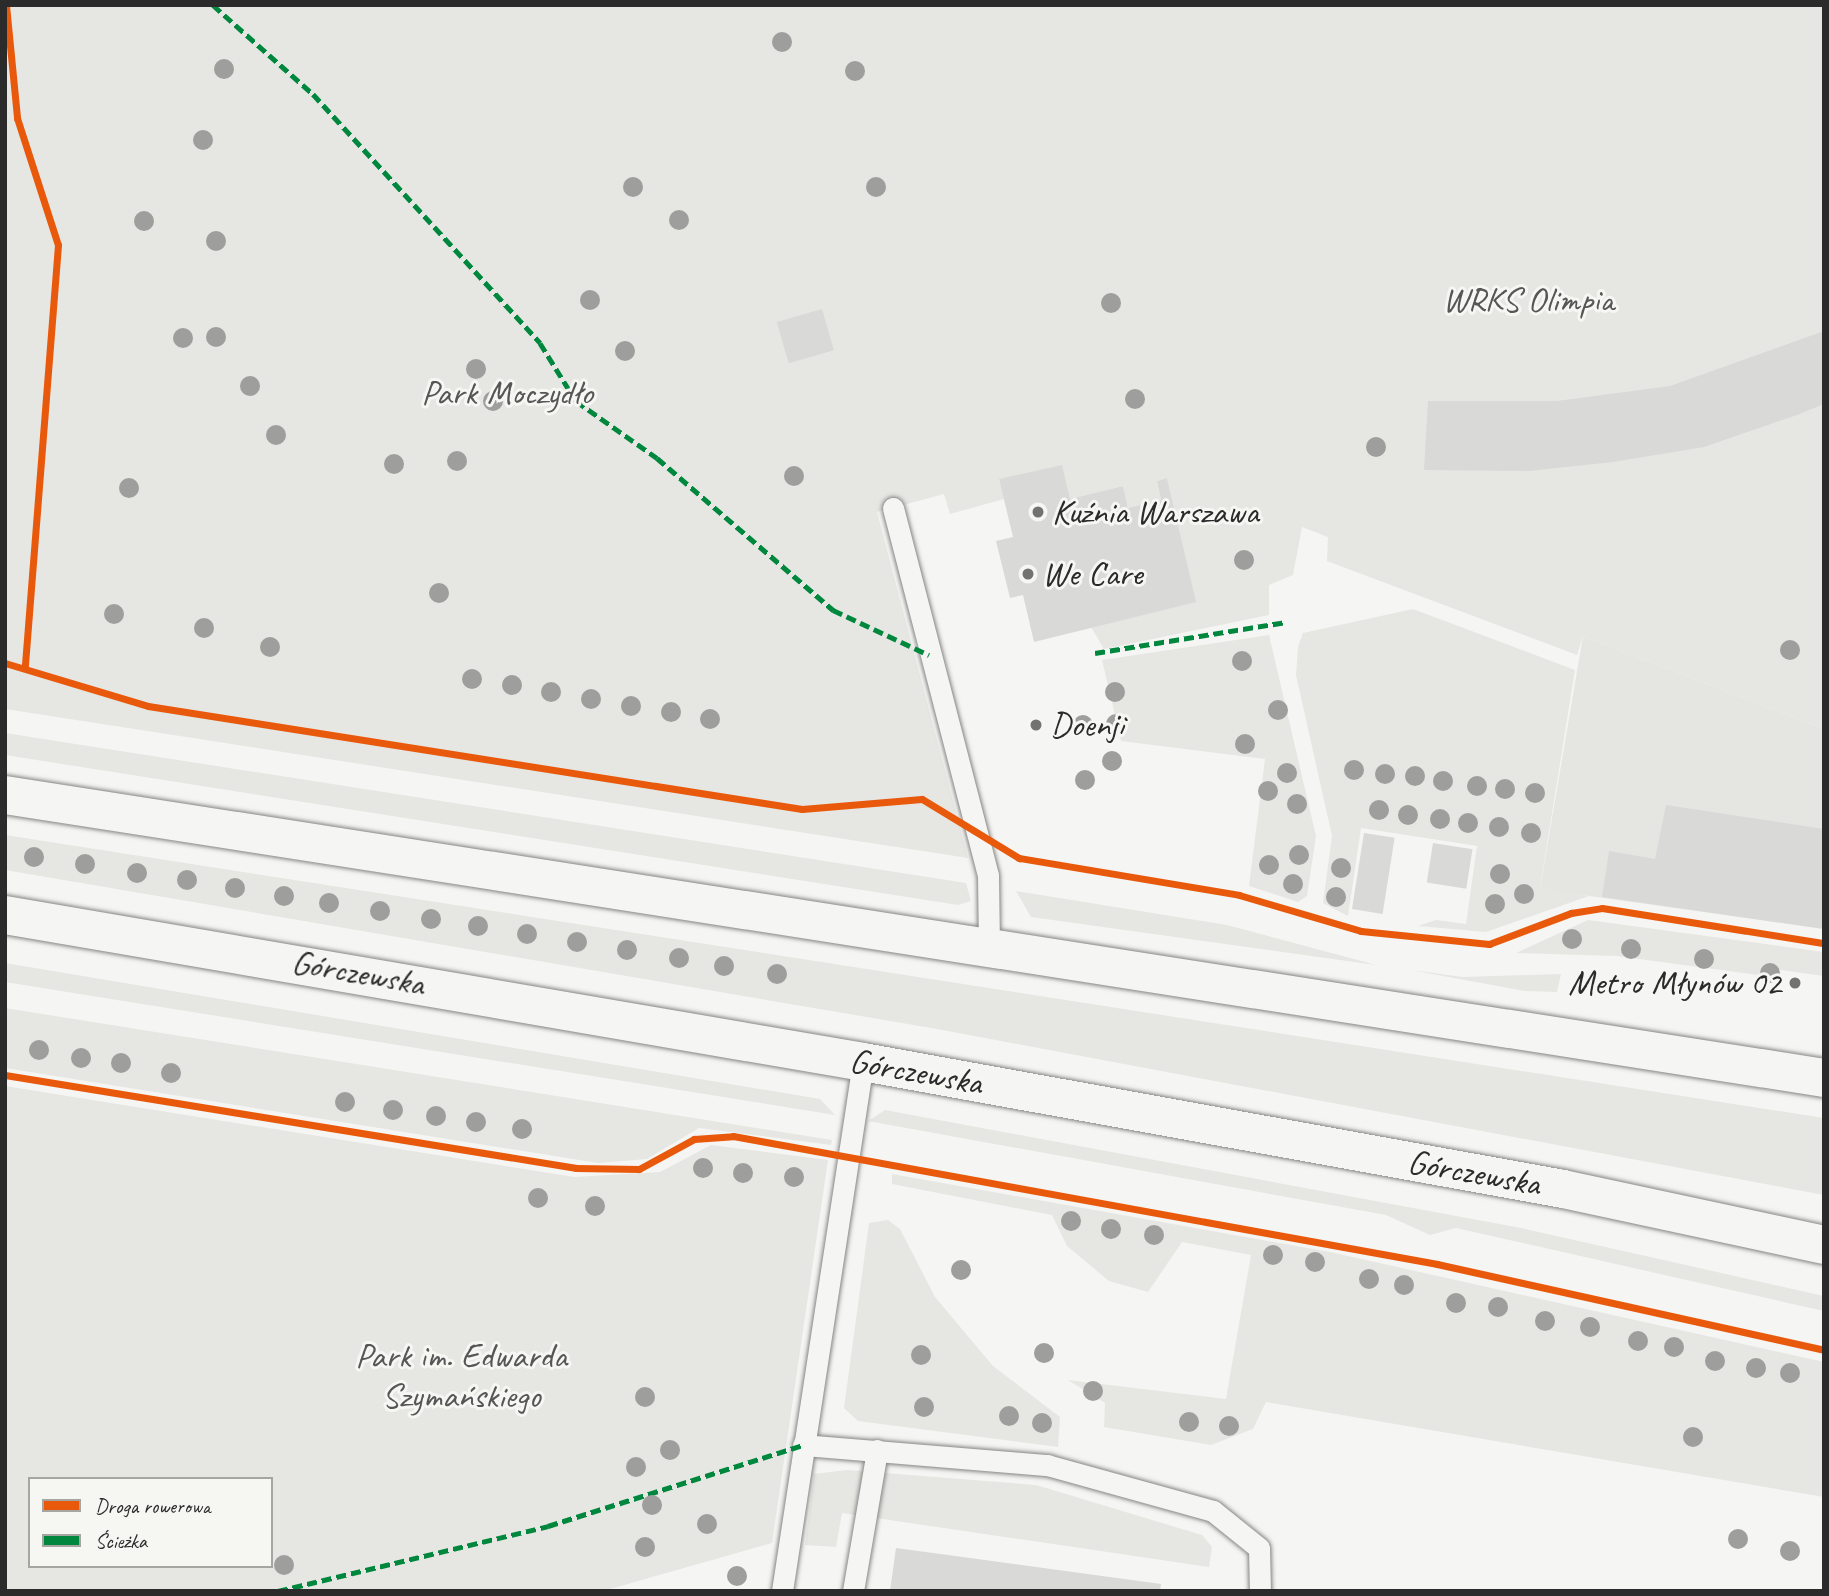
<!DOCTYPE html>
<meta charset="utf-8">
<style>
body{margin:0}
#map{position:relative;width:1829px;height:1596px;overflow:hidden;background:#f5f5f3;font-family:Caveat,sans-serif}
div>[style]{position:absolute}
.built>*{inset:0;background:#e5e5e2}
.green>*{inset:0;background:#e6e6e2}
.building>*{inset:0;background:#d9d9d8;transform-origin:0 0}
.roads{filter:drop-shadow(0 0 2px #868685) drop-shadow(0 0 2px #868685)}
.lane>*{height:21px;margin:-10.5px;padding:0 10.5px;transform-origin:10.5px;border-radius:10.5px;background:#f5f5f3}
.secondary>*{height:38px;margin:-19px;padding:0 19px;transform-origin:19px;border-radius:19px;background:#f5f5f3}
.quiet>*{height:5px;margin-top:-2.5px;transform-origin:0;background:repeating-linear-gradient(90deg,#00873e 0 10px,transparent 0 15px)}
.cycleway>*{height:7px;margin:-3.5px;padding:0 3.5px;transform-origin:3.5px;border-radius:3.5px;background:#e8590c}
.trees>*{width:20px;height:20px;margin:-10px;border-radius:50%;background:#9e9e9d}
.dots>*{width:19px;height:19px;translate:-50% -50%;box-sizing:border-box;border:4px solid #f6f6f2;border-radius:50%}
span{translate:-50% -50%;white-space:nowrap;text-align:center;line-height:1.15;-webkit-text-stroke:6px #f6f6f2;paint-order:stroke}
.park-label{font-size:35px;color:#565656}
.poi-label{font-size:35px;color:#2b2b2b}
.left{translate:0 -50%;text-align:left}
.right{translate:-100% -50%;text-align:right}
.street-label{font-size:35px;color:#2b2b2b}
.frame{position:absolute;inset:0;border:7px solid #2b2b2b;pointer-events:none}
.legend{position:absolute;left:28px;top:1477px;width:245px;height:91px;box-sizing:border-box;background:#f6f6f2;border:2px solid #a5a5a2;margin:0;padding:9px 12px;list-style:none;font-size:21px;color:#2b2b2b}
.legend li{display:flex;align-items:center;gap:14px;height:35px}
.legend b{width:35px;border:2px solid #a5a5a2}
</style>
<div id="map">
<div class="built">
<i style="clip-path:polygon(1583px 636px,1824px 729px,1824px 929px,1540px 889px)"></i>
</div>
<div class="green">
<i style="clip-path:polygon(5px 5px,1824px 5px,1824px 729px,1583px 636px,1577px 655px,1327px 561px,1328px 537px,1302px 527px,1293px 575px,1269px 585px,1269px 615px,1104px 649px,1091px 627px,1195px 602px,1167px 478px,1157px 481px,1161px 500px,1128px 508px,1123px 486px,1070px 499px,999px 479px,1004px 499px,950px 514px,944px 494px,877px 512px,968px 858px,5px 709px)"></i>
<i style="clip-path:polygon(1413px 609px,1575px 670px,1540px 888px,1589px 896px,1486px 932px,1418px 926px,1436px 920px,1466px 924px,1477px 846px,1361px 828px,1348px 916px,1323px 903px,1332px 836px,1296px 675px,1298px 647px,1303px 633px)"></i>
<i style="clip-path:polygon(1269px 635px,1316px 836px,1307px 896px,1298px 902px,1249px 886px,1265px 759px,1121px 741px,1102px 660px)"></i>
<i style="clip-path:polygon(5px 733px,966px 883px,971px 901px,958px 905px,5px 755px)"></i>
<i style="clip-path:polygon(5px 835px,1824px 1118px,1824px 1195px,937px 1029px,5px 870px)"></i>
<i style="clip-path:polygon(1016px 891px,1227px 925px,1376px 965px,1031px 917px)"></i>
<i style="clip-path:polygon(1588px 920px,1824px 952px,1824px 987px,1823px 976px,1775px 969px,1773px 977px,1617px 956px,1516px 953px)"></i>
<i style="clip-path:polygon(5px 963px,820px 1099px,835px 1115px,5px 982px)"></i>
<i style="clip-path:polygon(1410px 970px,1463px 977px,1561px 974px,1557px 992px,1525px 991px)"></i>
<i style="clip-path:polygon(5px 1008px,832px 1140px,831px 1145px,699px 1128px,647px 1159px,598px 1163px,5px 1068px)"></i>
<i style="clip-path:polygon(evenodd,5px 1086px,574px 1177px,660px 1172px,711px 1145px,828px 1160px,772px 1543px,603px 1591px,5px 1591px,5px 1086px,30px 1479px,271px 1479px,271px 1566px,30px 1566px,30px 1479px)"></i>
<i style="clip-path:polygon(885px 1110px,1521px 1228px,1824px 1296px,1824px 1311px,1456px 1228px,1430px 1235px,1386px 1215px,868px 1121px)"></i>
<i style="clip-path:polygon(892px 1174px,1330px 1252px,1824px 1362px,1824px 1497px,1266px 1402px,1253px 1429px,1211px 1445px,1104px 1427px,1105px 1403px,1068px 1380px,1226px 1399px,1251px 1255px,1182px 1242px,1148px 1292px,1109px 1281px,1067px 1246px,1052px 1215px,892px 1184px)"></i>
<i style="clip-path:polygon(888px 1220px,900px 1229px,935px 1297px,993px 1366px,1060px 1417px,1058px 1447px,858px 1421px,844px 1408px,869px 1223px)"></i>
<i style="clip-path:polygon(847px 1470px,1036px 1485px,1202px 1535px,1212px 1547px,1209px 1567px,842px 1513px,836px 1547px,805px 1545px,814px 1474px)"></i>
</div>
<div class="building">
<i style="left:822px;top:309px;width:43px;height:47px;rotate:74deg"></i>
<i style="clip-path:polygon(1824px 331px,1824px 404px,1797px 415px,1704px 447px,1613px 462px,1529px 471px,1424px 470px,1428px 401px,1557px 401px,1670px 386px)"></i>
<i style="clip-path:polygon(1062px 465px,1070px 499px,1123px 486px,1128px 508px,1161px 500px,1157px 481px,1167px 478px,1196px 602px,1034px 642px,1023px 595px,1010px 598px,996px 541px,1013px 537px,999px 479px)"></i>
<i style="clip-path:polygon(1666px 805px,1824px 829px,1824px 929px,1602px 897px,1609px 851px,1655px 859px)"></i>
<i style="left:1364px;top:833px;width:31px;height:77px;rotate:9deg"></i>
<i style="left:1433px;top:843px;width:40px;height:40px;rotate:9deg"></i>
<i style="clip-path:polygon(896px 1548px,1161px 1584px,1160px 1591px,890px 1591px)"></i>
</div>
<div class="roads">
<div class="lane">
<i style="left:893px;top:508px;width:379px;rotate:75.5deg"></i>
<i style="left:988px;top:875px;width:73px;rotate:89.2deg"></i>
<i style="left:803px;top:1445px;width:245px;rotate:4.7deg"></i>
<i style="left:1047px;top:1465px;width:172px;rotate:15.5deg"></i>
<i style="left:1213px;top:1511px;width:59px;rotate:38.8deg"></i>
<i style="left:1259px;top:1548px;width:43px;rotate:88.7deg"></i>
<i style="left:782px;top:1591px;width:535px;rotate:-81.29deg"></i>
<i style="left:853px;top:1591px;width:143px;rotate:-80.3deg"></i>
</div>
<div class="secondary">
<i style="left:5px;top:795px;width:1841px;rotate:8.84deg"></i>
<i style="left:5px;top:915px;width:871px;rotate:9.72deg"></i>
<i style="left:863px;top:1062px;width:711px;rotate:10.28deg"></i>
<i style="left:1563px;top:1189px;width:267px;rotate:12.1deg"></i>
</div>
</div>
<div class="quiet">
<i style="left:213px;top:5px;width:134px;rotate:41.7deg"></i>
<i style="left:313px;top:94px;width:337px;rotate:47.6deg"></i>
<i style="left:540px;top:343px;width:68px;rotate:58.2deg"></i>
<i style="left:576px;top:401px;width:99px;rotate:35.1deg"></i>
<i style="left:657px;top:458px;width:233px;rotate:40.8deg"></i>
<i style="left:833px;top:610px;width:106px;rotate:25.1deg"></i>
<i style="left:1095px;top:653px;width:194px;rotate:-9.2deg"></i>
<i style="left:278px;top:1591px;width:278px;rotate:-13.5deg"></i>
<i style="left:548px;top:1526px;width:268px;rotate:-17.6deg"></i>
</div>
<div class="cycleway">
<i style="left:6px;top:5px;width:114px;rotate:84.4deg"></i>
<i style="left:17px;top:118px;width:133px;rotate:72.1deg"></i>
<i style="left:58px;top:245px;width:424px;rotate:94.5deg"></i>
<i style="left:5px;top:663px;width:149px;rotate:16.7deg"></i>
<i style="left:148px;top:706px;width:662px;rotate:8.95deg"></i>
<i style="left:802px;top:809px;width:120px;rotate:-4.8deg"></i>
<i style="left:922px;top:799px;width:114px;rotate:31.3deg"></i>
<i style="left:1019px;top:858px;width:223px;rotate:9.5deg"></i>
<i style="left:1239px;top:895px;width:127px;rotate:16.4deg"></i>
<i style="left:1361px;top:931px;width:129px;rotate:5.8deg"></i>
<i style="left:1489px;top:944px;width:88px;rotate:-20.7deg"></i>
<i style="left:1571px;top:913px;width:31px;rotate:-9deg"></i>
<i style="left:1602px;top:908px;width:225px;rotate:9deg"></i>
<i style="left:5px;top:1075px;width:579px;rotate:9.25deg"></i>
<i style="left:576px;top:1168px;width:63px;rotate:0.9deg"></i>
<i style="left:639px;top:1169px;width:63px;rotate:-28.6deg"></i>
<i style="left:694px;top:1139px;width:39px;rotate:-4deg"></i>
<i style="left:733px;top:1136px;width:716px;rotate:10.3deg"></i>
<i style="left:1437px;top:1264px;width:396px;rotate:12.5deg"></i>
</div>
<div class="trees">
<i style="left:782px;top:42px"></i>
<i style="left:224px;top:69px"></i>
<i style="left:855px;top:71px"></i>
<i style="left:203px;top:140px"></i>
<i style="left:633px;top:187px"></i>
<i style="left:876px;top:187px"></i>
<i style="left:679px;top:220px"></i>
<i style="left:144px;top:221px"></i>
<i style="left:216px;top:241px"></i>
<i style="left:590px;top:300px"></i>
<i style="left:1111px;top:303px"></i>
<i style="left:216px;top:337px"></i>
<i style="left:183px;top:338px"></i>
<i style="left:625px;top:351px"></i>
<i style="left:476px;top:369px"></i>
<i style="left:250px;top:386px"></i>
<i style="left:1135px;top:399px"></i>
<i style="left:493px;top:401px"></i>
<i style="left:276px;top:435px"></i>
<i style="left:1376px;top:447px"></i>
<i style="left:457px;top:461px"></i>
<i style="left:394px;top:464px"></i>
<i style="left:794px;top:476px"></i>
<i style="left:129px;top:488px"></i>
<i style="left:1244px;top:560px"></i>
<i style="left:439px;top:593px"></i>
<i style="left:114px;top:614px"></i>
<i style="left:204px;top:628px"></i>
<i style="left:270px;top:647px"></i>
<i style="left:1790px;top:650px"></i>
<i style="left:1242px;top:661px"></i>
<i style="left:472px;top:679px"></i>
<i style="left:512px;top:685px"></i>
<i style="left:551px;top:692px"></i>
<i style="left:1115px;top:692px"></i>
<i style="left:591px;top:699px"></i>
<i style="left:631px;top:706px"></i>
<i style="left:1278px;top:710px"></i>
<i style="left:671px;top:712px"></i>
<i style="left:710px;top:719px"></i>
<i style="left:1116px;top:724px"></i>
<i style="left:1083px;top:725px"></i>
<i style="left:1245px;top:744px"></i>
<i style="left:1112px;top:761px"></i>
<i style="left:1354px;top:770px"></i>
<i style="left:1287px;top:773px"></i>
<i style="left:1385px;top:774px"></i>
<i style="left:1415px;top:776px"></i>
<i style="left:1085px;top:780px"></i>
<i style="left:1443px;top:781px"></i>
<i style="left:1477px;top:786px"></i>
<i style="left:1505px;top:789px"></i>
<i style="left:1268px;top:791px"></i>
<i style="left:1535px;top:793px"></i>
<i style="left:1297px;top:804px"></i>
<i style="left:1379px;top:810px"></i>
<i style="left:1408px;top:815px"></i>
<i style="left:1440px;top:819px"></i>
<i style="left:1468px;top:823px"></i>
<i style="left:1499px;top:827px"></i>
<i style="left:1531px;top:833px"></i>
<i style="left:1299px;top:855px"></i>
<i style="left:34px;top:857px"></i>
<i style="left:85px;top:864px"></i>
<i style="left:1269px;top:865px"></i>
<i style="left:1341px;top:868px"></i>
<i style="left:137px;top:873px"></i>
<i style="left:1500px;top:874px"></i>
<i style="left:187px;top:880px"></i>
<i style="left:1293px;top:884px"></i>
<i style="left:235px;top:888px"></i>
<i style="left:1524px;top:894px"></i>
<i style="left:284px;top:896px"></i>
<i style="left:1336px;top:897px"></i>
<i style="left:329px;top:903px"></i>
<i style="left:1495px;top:904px"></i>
<i style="left:380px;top:911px"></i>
<i style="left:431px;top:919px"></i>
<i style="left:478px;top:926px"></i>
<i style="left:527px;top:934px"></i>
<i style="left:1572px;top:939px"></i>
<i style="left:577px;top:942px"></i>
<i style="left:1631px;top:949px"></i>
<i style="left:627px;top:950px"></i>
<i style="left:679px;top:958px"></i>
<i style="left:1704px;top:959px"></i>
<i style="left:724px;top:966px"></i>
<i style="left:1770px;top:973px"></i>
<i style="left:777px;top:974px"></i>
<i style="left:39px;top:1050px"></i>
<i style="left:81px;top:1058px"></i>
<i style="left:121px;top:1063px"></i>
<i style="left:171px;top:1073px"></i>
<i style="left:345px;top:1102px"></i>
<i style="left:393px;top:1110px"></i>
<i style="left:436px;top:1116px"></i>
<i style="left:476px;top:1122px"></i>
<i style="left:522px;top:1129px"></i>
<i style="left:703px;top:1168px"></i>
<i style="left:743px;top:1173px"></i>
<i style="left:794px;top:1177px"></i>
<i style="left:538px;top:1198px"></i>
<i style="left:595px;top:1206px"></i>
<i style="left:1071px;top:1221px"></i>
<i style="left:1111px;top:1229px"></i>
<i style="left:1154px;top:1235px"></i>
<i style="left:1273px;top:1255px"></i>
<i style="left:1315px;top:1262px"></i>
<i style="left:961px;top:1270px"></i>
<i style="left:1369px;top:1279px"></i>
<i style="left:1404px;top:1285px"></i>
<i style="left:1456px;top:1303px"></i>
<i style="left:1498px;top:1307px"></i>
<i style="left:1545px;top:1321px"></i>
<i style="left:1590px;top:1327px"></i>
<i style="left:1638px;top:1341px"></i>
<i style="left:1674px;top:1347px"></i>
<i style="left:1044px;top:1353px"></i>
<i style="left:921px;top:1355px"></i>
<i style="left:1715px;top:1361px"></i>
<i style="left:1756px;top:1368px"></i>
<i style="left:1790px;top:1373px"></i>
<i style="left:1093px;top:1391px"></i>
<i style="left:645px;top:1397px"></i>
<i style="left:924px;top:1407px"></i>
<i style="left:1009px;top:1416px"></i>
<i style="left:1189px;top:1422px"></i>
<i style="left:1042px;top:1423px"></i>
<i style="left:1229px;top:1426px"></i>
<i style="left:1693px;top:1437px"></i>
<i style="left:670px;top:1450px"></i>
<i style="left:636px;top:1467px"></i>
<i style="left:652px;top:1505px"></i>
<i style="left:707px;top:1524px"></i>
<i style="left:1738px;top:1539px"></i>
<i style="left:645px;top:1547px"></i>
<i style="left:1790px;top:1551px"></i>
<i style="left:284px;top:1565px"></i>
<i style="left:737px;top:1576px"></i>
</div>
<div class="dots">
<i style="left:1038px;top:512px;background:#727271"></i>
<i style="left:1028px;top:574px;background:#727271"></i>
<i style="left:1036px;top:725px;background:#727271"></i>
<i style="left:1795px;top:983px;background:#727271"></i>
</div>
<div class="park-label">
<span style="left:1528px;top:300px">WRKS Olimpia</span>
<span style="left:507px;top:393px">Park Moczydło</span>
<span style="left:461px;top:1376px">Park im. Edwarda<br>Szymańskiego</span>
</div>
<div class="poi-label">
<span class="left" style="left:1052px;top:512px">Kuźnia Warszawa</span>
<span class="left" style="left:1042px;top:574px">We Care</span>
<span class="left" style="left:1050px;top:725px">Doenji</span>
<span class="right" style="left:1781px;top:983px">Metro Młynów 02</span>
</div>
<div class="street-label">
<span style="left:358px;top:973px;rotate:10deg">Górczewska</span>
<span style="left:916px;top:1072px;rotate:10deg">Górczewska</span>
<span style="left:1474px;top:1173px;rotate:10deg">Górczewska</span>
</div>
<div class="frame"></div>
<ul class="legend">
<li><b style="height:9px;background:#e8590c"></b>Droga rowerowa</li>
<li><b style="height:9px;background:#00873e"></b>Ścieżka</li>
</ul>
</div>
